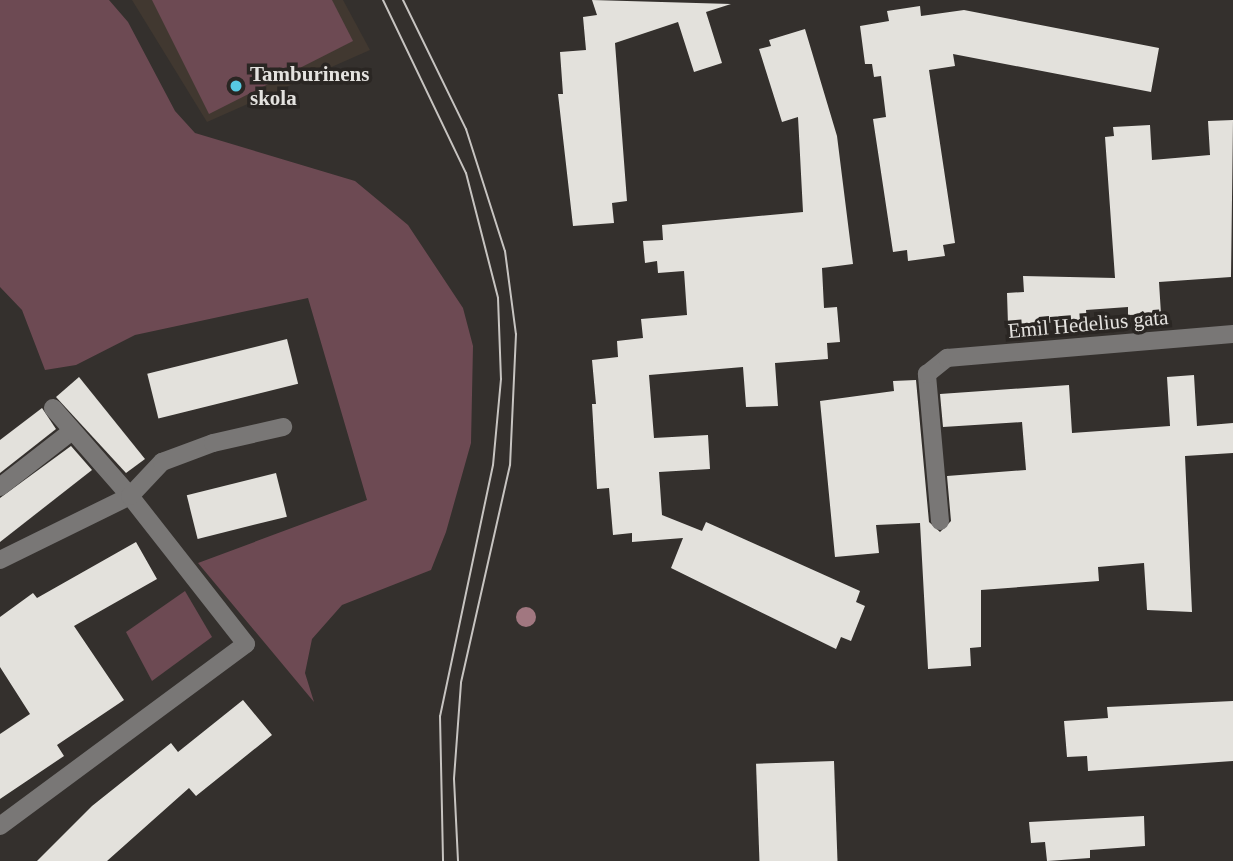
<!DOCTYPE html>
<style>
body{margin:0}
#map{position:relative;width:1233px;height:861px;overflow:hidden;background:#34302d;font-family:Georgia,serif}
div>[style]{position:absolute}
.built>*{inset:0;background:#413830}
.green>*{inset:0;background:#6d4a53}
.building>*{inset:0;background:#e3e1dc;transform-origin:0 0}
.minor>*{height:18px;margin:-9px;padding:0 9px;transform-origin:9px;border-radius:9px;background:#797776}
.tram>*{height:2px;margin:-1px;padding:0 1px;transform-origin:1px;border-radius:1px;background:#c7c4c1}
.trees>*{width:20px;height:20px;margin:-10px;border-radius:50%;background:#a17780}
.dots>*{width:19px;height:19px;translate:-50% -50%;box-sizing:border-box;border:4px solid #2a2623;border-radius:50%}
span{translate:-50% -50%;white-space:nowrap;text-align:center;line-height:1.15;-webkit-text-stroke:7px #2a2623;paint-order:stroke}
.poi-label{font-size:21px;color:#e4e2df;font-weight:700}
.left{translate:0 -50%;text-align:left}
.street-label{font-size:21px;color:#e4e2df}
</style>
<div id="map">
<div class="built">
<i style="clip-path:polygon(132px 0,343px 0,370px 50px,207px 122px)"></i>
</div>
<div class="green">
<i style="clip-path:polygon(0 0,109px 0,128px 22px,175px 111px,195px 133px,355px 181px,408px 225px,463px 308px,473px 346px,471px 443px,446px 532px,431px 570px,342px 605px,312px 639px,305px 673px,314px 702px,198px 563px,367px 500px,308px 298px,135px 335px,76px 365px,45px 370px,22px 310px,0 287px)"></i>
<i style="clip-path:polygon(152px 0,332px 0,353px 41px,209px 114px)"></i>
<i style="clip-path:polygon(185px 591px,212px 637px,152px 681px,126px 632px)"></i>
</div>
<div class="building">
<i style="clip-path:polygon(592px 0,731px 4px,706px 12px,722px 63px,694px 72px,678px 22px,615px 43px,627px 201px,612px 203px,614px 223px,573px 226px,558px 94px,563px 94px,560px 52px,586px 50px,583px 17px,597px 15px)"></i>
<i style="clip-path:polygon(920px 6px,921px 16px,964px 10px,1159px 48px,1151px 92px,953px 54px,955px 66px,929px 70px,955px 243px,943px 245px,945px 256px,908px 261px,907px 250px,893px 252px,873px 119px,886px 117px,881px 76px,874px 77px,872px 64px,865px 64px,860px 26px,889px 21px,887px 11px)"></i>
<i style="clip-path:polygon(805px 29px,837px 136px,853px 264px,822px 268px,824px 308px,837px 307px,840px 342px,827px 343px,828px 359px,775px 363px,778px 406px,746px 407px,743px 367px,649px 375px,654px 438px,708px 435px,710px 469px,659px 472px,662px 515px,702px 531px,706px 522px,860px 591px,856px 602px,865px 606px,851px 641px,841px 637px,836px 649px,671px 568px,683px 538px,632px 542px,632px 533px,613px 535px,609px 488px,597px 489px,592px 404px,596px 404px,592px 360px,618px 357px,617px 341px,643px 338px,641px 319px,687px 315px,684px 271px,658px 273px,657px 261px,645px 263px,643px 241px,663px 240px,662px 225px,803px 212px,798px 117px,782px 122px,759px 49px,771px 46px,769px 40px)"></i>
<i style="clip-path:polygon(1233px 120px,1231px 277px,1159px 282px,1161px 314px,1128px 315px,1128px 307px,1086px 310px,1087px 321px,1008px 325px,1007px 293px,1024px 292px,1023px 276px,1115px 278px,1105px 137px,1114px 136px,1113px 127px,1150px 125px,1152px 160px,1210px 155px,1208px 121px)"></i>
<i style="left:287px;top:339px;width:46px;height:144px;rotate:76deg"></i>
<i style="clip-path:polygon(1194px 375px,1197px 426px,1233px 423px,1233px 453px,1185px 456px,1192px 612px,1147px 610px,1144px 563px,1098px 567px,1099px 581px,981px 590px,981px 647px,970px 648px,971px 666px,928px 669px,920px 523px,876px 525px,879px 553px,835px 557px,820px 401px,894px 391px,893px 381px,916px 380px,929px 522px,940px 532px,951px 521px,947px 476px,1026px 470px,1022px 422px,943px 427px,940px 394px,1069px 385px,1072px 433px,1170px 426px,1167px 377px)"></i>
<i style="clip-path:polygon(79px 377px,145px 459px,126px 473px,56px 397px)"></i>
<i style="clip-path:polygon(42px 408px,56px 429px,0 473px,0 440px)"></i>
<i style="clip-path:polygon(71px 446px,92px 470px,0 542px,0 498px)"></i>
<i style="left:276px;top:473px;width:45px;height:92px;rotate:76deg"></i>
<i style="clip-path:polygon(136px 542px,157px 579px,74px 626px,124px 700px,57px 745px,64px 756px,0 799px,0 734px,30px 714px,0 667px,0 617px,33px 593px,37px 598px)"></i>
<i style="clip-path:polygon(243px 700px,272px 735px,196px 796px,189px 788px,107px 861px,37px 861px,92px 806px,171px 743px,178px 752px)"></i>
<i style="clip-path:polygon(1233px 701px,1233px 761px,1088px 771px,1087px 756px,1067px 757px,1064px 721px,1108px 718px,1107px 707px)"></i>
<i style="left:834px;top:761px;width:100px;height:78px;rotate:88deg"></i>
<i style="clip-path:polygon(1144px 816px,1145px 846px,1090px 850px,1090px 858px,1047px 861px,1045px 842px,1031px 843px,1029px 822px)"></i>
</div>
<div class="minor">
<i style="left:0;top:487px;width:91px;rotate:-37.9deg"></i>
<i style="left:940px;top:521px;width:148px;rotate:-95.1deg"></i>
<i style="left:927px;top:374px;width:26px;rotate:-39deg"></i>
<i style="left:947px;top:358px;width:287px;rotate:-4.8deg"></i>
<i style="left:0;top:560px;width:145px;rotate:-26.2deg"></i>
<i style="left:130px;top:496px;width:117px;rotate:-131.2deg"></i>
<i style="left:0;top:826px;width:306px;rotate:-36.5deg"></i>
<i style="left:246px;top:644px;width:188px;rotate:-128.1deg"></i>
<i style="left:130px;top:496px;width:47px;rotate:-46.7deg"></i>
<i style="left:162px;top:462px;width:54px;rotate:-20.4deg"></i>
<i style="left:213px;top:443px;width:72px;rotate:-12.9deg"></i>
</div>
<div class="tram">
<i style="left:383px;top:0;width:192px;rotate:64.4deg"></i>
<i style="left:466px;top:173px;width:129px;rotate:75.6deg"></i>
<i style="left:498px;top:298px;width:81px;rotate:87.9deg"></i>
<i style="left:501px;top:379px;width:86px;rotate:95.3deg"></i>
<i style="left:493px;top:465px;width:257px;rotate:101.9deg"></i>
<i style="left:440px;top:716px;width:145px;rotate:88.8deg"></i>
<i style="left:403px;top:0;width:144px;rotate:64deg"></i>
<i style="left:466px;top:129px;width:128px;rotate:72.3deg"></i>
<i style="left:505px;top:251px;width:84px;rotate:82.5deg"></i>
<i style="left:516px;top:334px;width:131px;rotate:92.6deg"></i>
<i style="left:510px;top:465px;width:223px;rotate:102.7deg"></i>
<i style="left:461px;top:683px;width:96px;rotate:94.2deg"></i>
<i style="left:454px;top:779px;width:82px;rotate:87.2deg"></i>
</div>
<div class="trees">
<i style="left:526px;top:617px"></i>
</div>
<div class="dots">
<i style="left:236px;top:86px;background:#57c9e2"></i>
</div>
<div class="poi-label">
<span class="left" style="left:250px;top:86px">Tamburinens<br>skola</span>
</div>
<div class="street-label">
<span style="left:1088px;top:324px;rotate:-5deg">Emil Hedelius gata</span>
</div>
</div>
